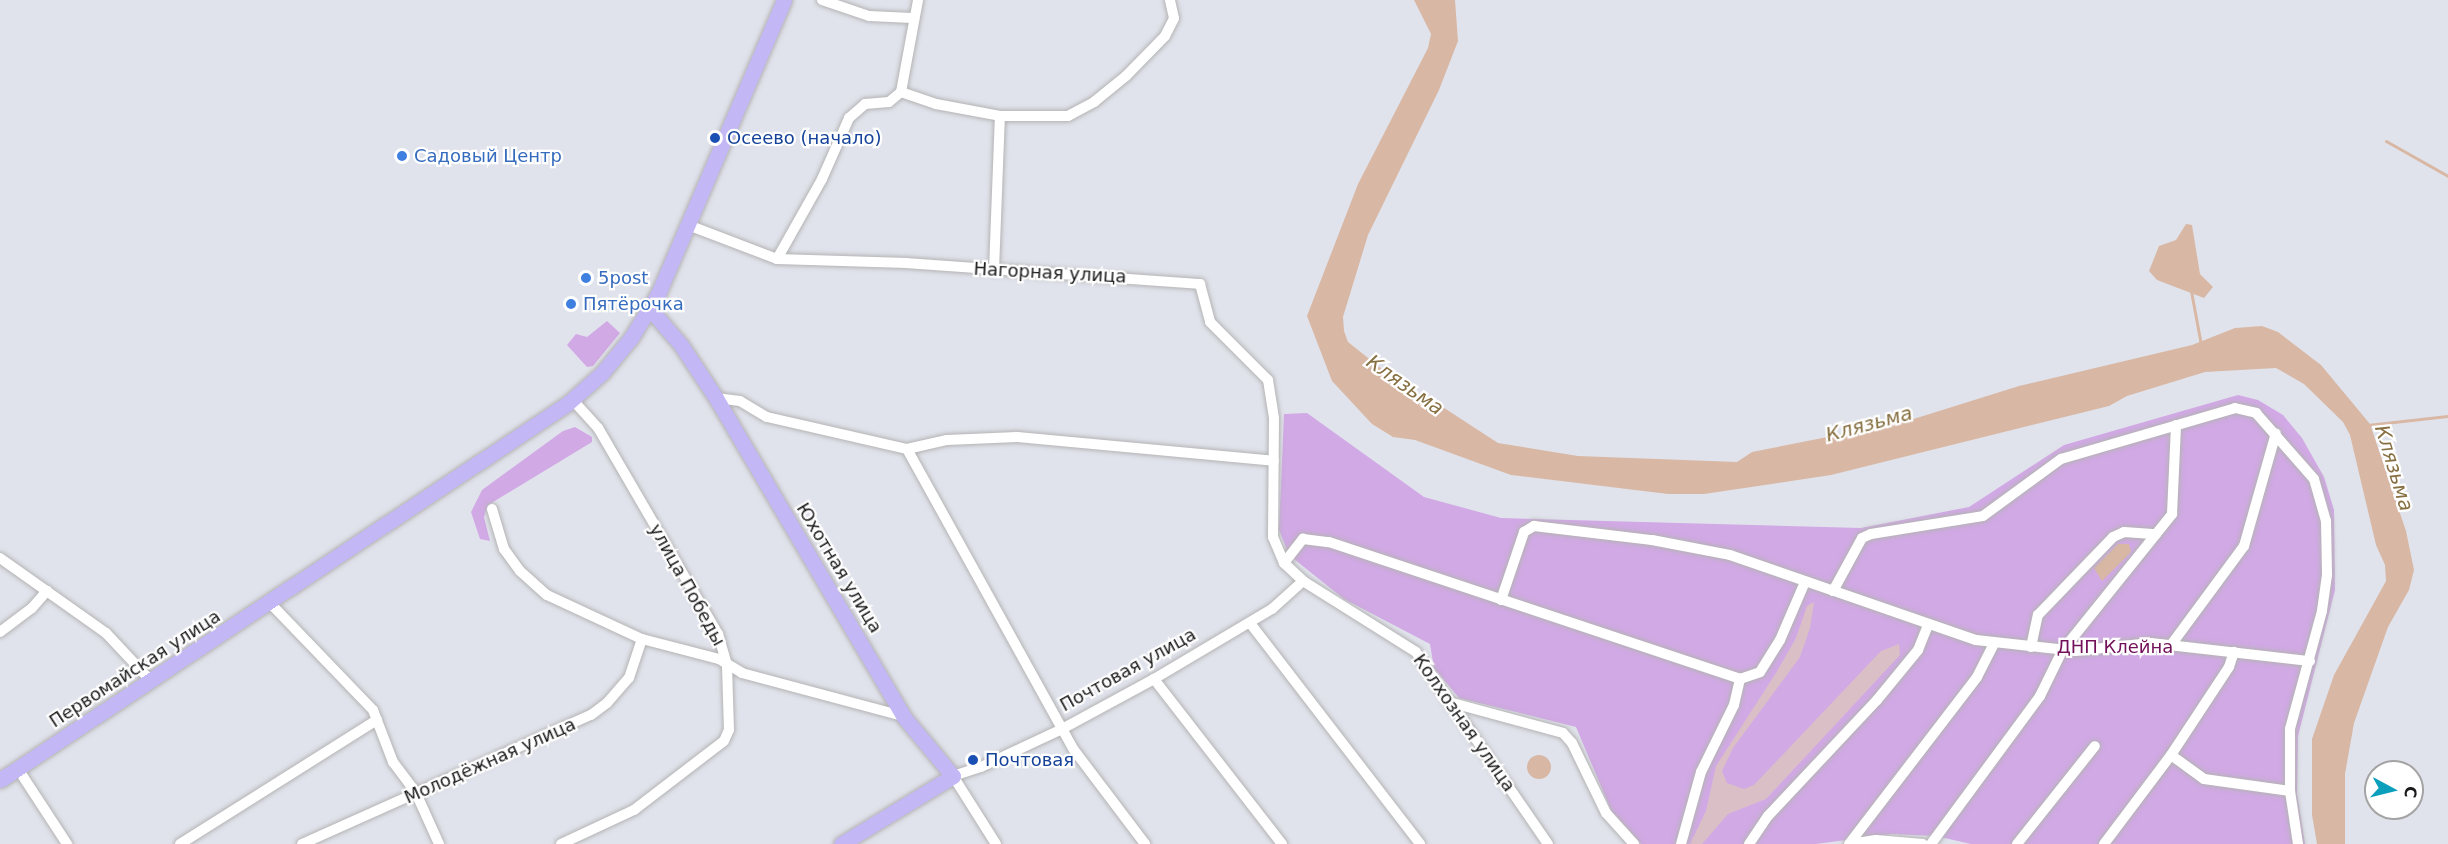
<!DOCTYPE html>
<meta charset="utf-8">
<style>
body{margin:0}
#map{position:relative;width:2448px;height:844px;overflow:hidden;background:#e1e3ec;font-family:"DejaVu Sans",sans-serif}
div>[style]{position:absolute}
.grass>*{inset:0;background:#d1a9e5}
.wetland>*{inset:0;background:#dabfc7}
.water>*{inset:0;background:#d8b8a4}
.round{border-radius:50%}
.stream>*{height:3px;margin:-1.5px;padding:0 1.5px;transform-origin:1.5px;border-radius:1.5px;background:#d8b8a4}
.roads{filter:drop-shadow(0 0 2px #b4b4b4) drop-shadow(0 0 2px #b4b4b4)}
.street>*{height:10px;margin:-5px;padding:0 5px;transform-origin:5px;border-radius:5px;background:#fff}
.secondary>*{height:15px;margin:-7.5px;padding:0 7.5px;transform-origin:7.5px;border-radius:7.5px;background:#c4b7f5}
.dots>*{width:16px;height:16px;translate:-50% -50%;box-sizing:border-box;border:3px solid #fff;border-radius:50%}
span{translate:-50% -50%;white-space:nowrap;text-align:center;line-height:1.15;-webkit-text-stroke:4.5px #fff;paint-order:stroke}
.transit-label{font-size:18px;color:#164399}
.left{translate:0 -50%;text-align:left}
.shop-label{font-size:18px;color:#366cbe}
.street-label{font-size:18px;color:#1b1b1b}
.park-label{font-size:18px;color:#72115a}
.water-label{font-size:20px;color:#877042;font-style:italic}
.north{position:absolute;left:2364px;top:760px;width:60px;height:60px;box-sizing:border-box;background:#fff;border:2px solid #a4a4a4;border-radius:50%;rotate:97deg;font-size:16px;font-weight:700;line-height:24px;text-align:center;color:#1b1b1b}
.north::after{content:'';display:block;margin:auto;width:21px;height:27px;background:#0b9fbc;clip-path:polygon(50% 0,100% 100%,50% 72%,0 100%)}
</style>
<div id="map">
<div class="grass">
<i style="clip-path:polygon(607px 321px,620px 333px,593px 366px,587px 367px,567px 345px,576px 334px,587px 337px)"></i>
<i style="clip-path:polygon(2238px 395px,2258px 400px,2283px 415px,2302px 438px,2324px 477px,2334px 510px,2335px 590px,2298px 736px,2297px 794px,2305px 844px,1971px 844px,1936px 836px,1891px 834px,1816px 844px,1641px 844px,1611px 810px,1576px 727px,1459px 698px,1434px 668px,1430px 644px,1344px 599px,1289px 555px,1279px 530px,1284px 414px,1307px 413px,1424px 497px,1501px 518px,1861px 528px,1969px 507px,2064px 445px)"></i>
<i style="clip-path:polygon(575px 427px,592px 437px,592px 442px,488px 505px,484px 517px,490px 541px,480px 539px,471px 512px,482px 490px,563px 431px)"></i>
</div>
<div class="wetland">
<i style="clip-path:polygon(1814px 602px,1810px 628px,1800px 657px,1733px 748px,1722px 771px,1727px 783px,1744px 789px,1754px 785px,1881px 651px,1899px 644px,1900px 655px,1766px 799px,1728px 814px,1702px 844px,1690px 844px,1706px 811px,1716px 766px,1776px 673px,1796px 638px,1807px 606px)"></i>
</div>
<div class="water">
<i style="clip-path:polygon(1414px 0,1455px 0,1458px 41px,1439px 90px,1368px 235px,1343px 317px,1344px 331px,1348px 342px,1412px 393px,1435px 402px,1498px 443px,1578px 456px,1737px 462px,1752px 452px,1904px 422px,2019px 386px,2192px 345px,2235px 328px,2262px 326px,2278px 332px,2321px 365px,2370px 424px,2406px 531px,2414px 570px,2409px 590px,2388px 627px,2354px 723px,2345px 774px,2345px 844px,2317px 844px,2312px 815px,2312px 739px,2334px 675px,2386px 581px,2385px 565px,2376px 545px,2350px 435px,2343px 422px,2304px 384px,2276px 368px,2205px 372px,2127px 396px,2109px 406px,1831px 475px,1704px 494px,1668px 494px,1511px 475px,1415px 440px,1393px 437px,1372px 424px,1332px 381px,1307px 316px,1358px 184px,1428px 48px,1431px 34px)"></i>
<i style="clip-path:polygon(2186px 224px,2192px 225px,2200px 274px,2213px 287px,2204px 298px,2157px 280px,2149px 271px,2159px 246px,2176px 240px)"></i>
<i style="clip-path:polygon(2118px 544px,2129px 544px,2131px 552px,2102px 581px,2094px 568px)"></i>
<i class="round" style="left:1527px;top:755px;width:24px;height:24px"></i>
</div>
<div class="stream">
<i style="left:2386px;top:141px;width:71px;rotate:29.4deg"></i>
<i style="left:2191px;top:291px;width:55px;rotate:79.5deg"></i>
<i style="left:2367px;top:425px;width:81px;rotate:-6.3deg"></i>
</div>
<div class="roads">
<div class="street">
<i style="left:822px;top:0;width:50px;rotate:18.8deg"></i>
<i style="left:869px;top:16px;width:43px;rotate:2.7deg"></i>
<i style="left:901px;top:92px;width:37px;rotate:19deg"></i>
<i style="left:936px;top:104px;width:65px;rotate:10.6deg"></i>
<i style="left:1000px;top:116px;width:68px"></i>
<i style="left:1068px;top:116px;width:30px;rotate:-28deg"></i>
<i style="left:1094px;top:102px;width:41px;rotate:-39.1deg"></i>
<i style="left:1126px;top:76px;width:56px;rotate:-45.7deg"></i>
<i style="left:1165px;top:36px;width:20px;rotate:-63deg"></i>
<i style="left:1174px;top:18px;width:18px;rotate:-103deg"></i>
<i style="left:688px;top:225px;width:95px;rotate:20.9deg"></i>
<i style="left:777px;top:259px;width:130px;rotate:1.8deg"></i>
<i style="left:907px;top:263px;width:294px;rotate:4.1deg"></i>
<i style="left:1200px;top:284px;width:39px;rotate:75deg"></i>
<i style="left:1210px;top:322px;width:82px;rotate:45deg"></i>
<i style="left:1268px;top:380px;width:39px;rotate:81deg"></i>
<i style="left:1274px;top:419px;width:118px;rotate:90.5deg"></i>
<i style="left:1273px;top:537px;width:28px;rotate:67deg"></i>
<i style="left:1284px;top:563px;width:26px;rotate:43deg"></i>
<i style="left:1303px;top:581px;width:133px;rotate:32.1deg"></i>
<i style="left:1416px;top:652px;width:233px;rotate:55.5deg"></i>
<i style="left:777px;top:259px;width:92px;rotate:-60.6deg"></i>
<i style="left:822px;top:179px;width:67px;rotate:-66.1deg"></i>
<i style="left:849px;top:118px;width:21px;rotate:-41deg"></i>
<i style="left:865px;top:104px;width:24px;rotate:-5deg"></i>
<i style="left:889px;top:102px;width:16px;rotate:-40deg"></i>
<i style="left:901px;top:92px;width:94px;rotate:-79.5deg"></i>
<i style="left:994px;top:270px;width:154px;rotate:-87.8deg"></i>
<i style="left:716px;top:398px;width:24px;rotate:7deg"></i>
<i style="left:740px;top:401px;width:31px;rotate:31deg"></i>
<i style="left:767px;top:417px;width:144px;rotate:12.9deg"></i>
<i style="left:907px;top:449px;width:344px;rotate:61deg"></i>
<i style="left:1074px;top:750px;width:118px;rotate:52.9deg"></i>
<i style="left:907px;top:449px;width:41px;rotate:-12.7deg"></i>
<i style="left:947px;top:440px;width:70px;rotate:-2.5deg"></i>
<i style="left:1017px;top:437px;width:258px;rotate:5.3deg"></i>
<i style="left:492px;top:509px;width:42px;rotate:73.3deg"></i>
<i style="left:504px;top:549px;width:27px;rotate:54deg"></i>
<i style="left:520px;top:571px;width:36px;rotate:42deg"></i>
<i style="left:547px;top:595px;width:105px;rotate:24.9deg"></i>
<i style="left:642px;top:639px;width:80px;rotate:14.6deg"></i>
<i style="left:719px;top:659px;width:27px;rotate:31deg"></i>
<i style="left:742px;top:673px;width:167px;rotate:15deg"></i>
<i style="left:0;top:558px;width:130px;rotate:35.3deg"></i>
<i style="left:106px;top:633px;width:67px;rotate:46.8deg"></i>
<i style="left:1284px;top:563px;width:31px;rotate:-52deg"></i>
<i style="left:1303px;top:539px;width:26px;rotate:7deg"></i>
<i style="left:1329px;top:542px;width:433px;rotate:18.4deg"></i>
<i style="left:1740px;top:679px;width:21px;rotate:-19deg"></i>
<i style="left:1760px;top:672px;width:38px;rotate:-58deg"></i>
<i style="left:1780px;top:640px;width:63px;rotate:-66.7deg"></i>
<i style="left:1833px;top:591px;width:60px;rotate:-61.3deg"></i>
<i style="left:1862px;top:538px;width:10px;rotate:-24deg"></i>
<i style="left:1871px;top:534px;width:113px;rotate:-9.1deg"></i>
<i style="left:1983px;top:516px;width:97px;rotate:-36.2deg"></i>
<i style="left:2061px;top:459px;width:181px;rotate:-16.3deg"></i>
<i style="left:2235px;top:408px;width:22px;rotate:13deg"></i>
<i style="left:2256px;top:413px;width:88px;rotate:48.7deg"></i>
<i style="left:2314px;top:479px;width:44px;rotate:74.1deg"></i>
<i style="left:2326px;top:521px;width:54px;rotate:88.9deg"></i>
<i style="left:2327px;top:575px;width:36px;rotate:98deg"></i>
<i style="left:2322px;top:611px;width:122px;rotate:105.2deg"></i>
<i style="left:2290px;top:729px;width:62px;rotate:90deg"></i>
<i style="left:2290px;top:791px;width:54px;rotate:81.4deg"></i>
<i style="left:1501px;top:600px;width:72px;rotate:-71.3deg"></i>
<i style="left:1524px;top:532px;width:12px;rotate:-31deg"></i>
<i style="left:1534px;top:526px;width:119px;rotate:6.8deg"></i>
<i style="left:1652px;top:540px;width:79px;rotate:10.9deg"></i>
<i style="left:1730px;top:555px;width:260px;rotate:19.1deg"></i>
<i style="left:1976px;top:640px;width:100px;rotate:6.3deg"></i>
<i style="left:2075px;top:651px;width:76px;rotate:-6deg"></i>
<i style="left:2151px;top:643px;width:160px;rotate:6.5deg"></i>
<i style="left:270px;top:603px;width:149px;rotate:46.1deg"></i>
<i style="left:373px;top:710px;width:56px;rotate:69deg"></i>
<i style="left:393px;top:762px;width:39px;rotate:53deg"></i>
<i style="left:416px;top:793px;width:56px;rotate:65.7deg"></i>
<i style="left:1250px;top:623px;width:279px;rotate:52.4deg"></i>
<i style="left:0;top:632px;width:40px;rotate:-37deg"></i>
<i style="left:32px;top:608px;width:23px;rotate:-49deg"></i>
<i style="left:2171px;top:645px;width:123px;rotate:-53.6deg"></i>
<i style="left:2244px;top:546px;width:117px;rotate:-74.2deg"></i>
<i style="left:2031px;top:647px;width:33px;rotate:-78deg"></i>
<i style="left:2038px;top:615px;width:108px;rotate:-46.1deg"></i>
<i style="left:2113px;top:537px;width:12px;rotate:-24deg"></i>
<i style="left:2124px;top:532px;width:32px;rotate:4deg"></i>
<i style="left:1154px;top:679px;width:209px;rotate:52.2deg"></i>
<i style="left:1449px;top:702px;width:118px;rotate:15.2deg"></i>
<i style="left:1563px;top:733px;width:13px;rotate:48deg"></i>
<i style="left:1572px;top:743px;width:78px;rotate:64.1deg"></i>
<i style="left:1606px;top:813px;width:42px;rotate:47.9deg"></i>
<i style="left:2171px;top:755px;width:41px;rotate:36deg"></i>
<i style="left:2204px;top:779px;width:87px;rotate:7.9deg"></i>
<i style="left:18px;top:769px;width:90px;rotate:56.8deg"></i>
<i style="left:180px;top:844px;width:233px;rotate:-32.2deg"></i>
<i style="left:302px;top:844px;width:316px;rotate:-24.1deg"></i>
<i style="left:591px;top:715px;width:20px;rotate:-37deg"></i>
<i style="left:607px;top:703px;width:33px;rotate:-49deg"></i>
<i style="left:629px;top:678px;width:41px;rotate:-71.6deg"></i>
<i style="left:561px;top:844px;width:81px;rotate:-25deg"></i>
<i style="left:634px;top:810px;width:113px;rotate:-37.5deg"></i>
<i style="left:724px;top:741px;width:12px;rotate:-66deg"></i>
<i style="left:729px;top:730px;width:65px;rotate:-91.8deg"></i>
<i style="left:727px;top:665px;width:32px;rotate:-106deg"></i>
<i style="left:718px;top:634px;width:238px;rotate:-120.2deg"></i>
<i style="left:598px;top:428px;width:38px;rotate:-132deg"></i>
<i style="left:996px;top:844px;width:80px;rotate:-122.3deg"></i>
<i style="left:953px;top:776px;width:29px;rotate:-18deg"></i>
<i style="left:981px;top:767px;width:89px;rotate:-25.1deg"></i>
<i style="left:1062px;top:729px;width:105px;rotate:-28.5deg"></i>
<i style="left:1154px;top:679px;width:137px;rotate:-30.7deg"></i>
<i style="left:1272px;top:609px;width:42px;rotate:-42.1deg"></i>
<i style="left:1681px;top:844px;width:75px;rotate:-74.5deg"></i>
<i style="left:1701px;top:772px;width:75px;rotate:-63.8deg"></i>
<i style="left:1734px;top:705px;width:27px;rotate:-77deg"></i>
<i style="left:1749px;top:844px;width:34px;rotate:-56deg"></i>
<i style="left:1768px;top:816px;width:159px;rotate:-46.8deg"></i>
<i style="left:1877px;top:700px;width:65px;rotate:-50.6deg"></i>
<i style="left:1918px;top:650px;width:27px;rotate:-68deg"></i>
<i style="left:1849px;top:844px;width:210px;rotate:-52.5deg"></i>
<i style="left:1977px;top:677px;width:38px;rotate:-63deg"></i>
<i style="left:1850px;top:844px;width:26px;rotate:-9deg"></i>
<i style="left:1876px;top:840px;width:47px;rotate:4.9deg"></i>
<i style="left:1931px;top:844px;width:184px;rotate:-53.6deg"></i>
<i style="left:2040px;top:696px;width:50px;rotate:-63.9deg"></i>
<i style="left:2062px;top:651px;width:176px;rotate:-51.2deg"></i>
<i style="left:2172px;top:514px;width:89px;rotate:-87.4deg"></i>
<i style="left:2017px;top:844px;width:125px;rotate:-51.5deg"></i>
<i style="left:2104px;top:844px;width:111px;rotate:-53deg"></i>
<i style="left:2171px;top:755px;width:105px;rotate:-56.6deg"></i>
<i style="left:2229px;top:667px;width:16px;rotate:-72deg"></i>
</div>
<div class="secondary">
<i style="left:650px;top:309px;width:48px;rotate:49.3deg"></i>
<i style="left:681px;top:345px;width:64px;rotate:56.6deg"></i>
<i style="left:716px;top:398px;width:369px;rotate:59.5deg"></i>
<i style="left:903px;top:716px;width:78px;rotate:50.2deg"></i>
<i style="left:953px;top:776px;width:131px;rotate:148.7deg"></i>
<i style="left:0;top:780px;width:680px;rotate:-33.55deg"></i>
<i style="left:567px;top:404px;width:47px;rotate:-41.5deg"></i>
<i style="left:602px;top:373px;width:45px;rotate:-50.4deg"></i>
<i style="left:631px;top:338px;width:52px;rotate:-58.5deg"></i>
<i style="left:658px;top:294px;width:320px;rotate:-66.8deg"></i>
</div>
</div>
<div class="dots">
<i style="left:715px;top:138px;background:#1a4fb4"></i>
<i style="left:402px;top:156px;background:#3f7fe0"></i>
<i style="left:586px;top:278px;background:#3f7fe0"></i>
<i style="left:571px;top:304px;background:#3f7fe0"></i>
<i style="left:973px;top:760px;background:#1a4fb4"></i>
</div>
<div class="transit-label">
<span class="left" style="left:727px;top:138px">Осеево (начало)</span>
<span class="left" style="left:985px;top:760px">Почтовая</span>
</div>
<div class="shop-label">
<span class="left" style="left:414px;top:156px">Садовый Центр</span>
<span class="left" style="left:598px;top:278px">5post</span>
<span class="left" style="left:583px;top:304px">Пятёрочка</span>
</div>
<div class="street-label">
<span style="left:1050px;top:273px;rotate:3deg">Нагорная улица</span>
<span style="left:839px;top:568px;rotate:59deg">Юхотная улица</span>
<span style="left:687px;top:585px;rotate:61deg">улица Победы</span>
<span style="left:135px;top:669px;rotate:-33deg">Первомайская улица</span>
<span style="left:1128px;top:670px;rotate:-29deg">Почтовая улица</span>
<span style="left:1464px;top:723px;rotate:55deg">Колхозная улица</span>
<span style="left:490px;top:761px;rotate:-24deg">Молодёжная улица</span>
</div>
<div class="park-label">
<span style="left:2115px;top:647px">ДНП Клейна</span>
</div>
<div class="water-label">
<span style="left:1405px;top:385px;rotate:35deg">Клязьма</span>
<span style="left:1869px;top:424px;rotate:-15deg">Клязьма</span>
<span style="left:2394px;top:468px;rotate:73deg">Клязьма</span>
</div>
<div class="north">С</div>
</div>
